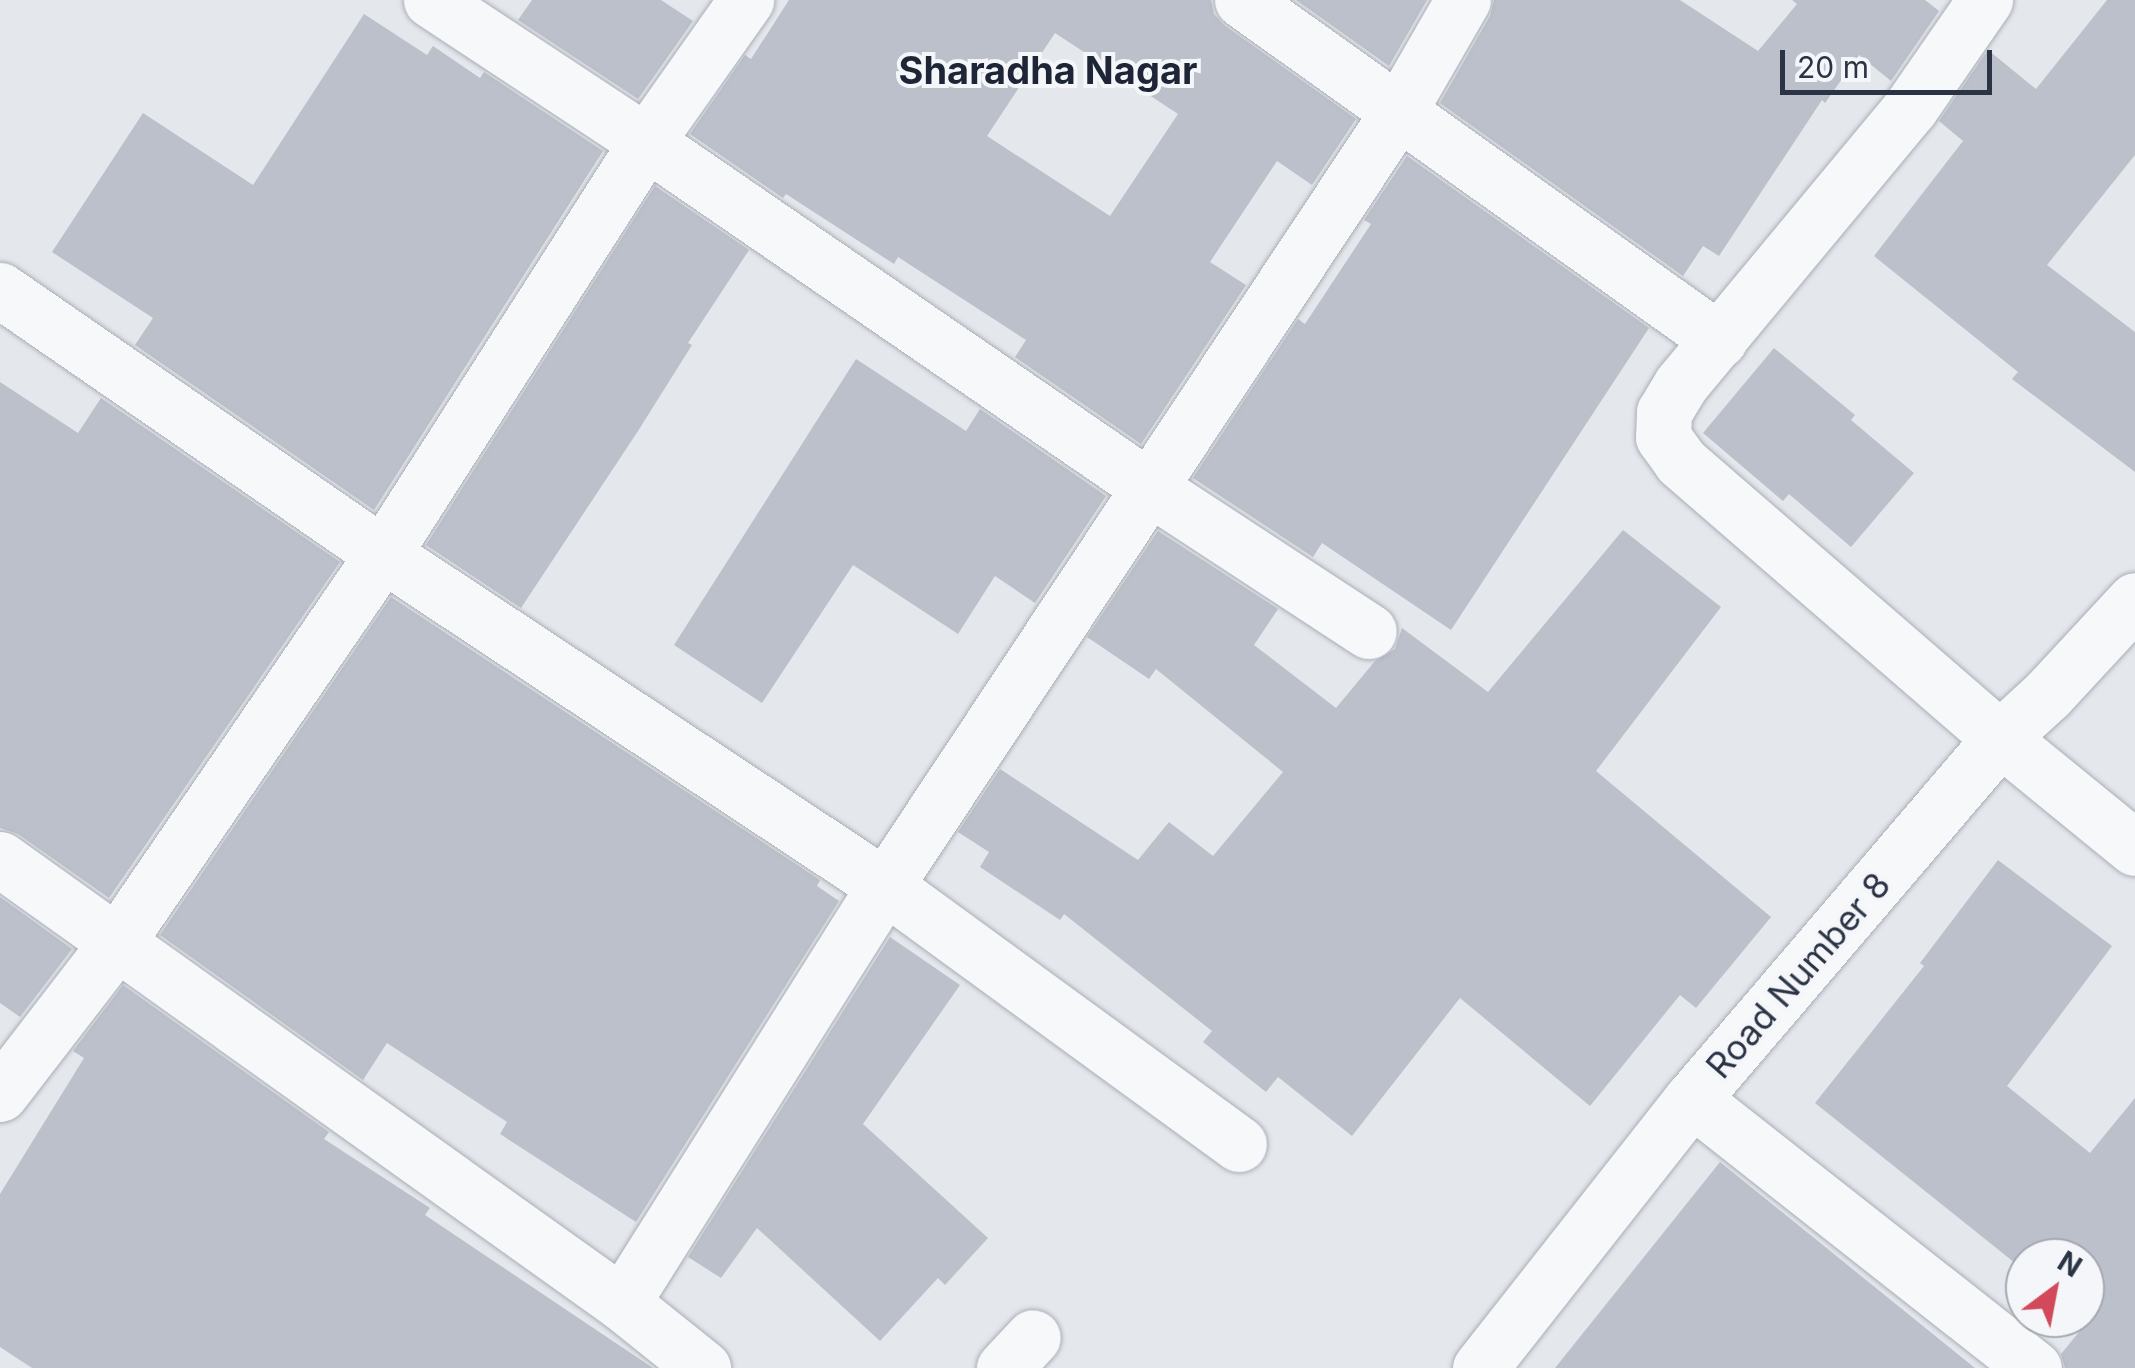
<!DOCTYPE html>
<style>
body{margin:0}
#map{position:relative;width:2135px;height:1368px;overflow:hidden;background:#e4e7ec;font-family:Inter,sans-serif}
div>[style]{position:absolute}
.building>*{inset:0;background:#bbc0ca}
.roads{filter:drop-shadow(0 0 2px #a9aeb7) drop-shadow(0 0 2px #a9aeb7)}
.minor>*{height:55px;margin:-27.5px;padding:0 27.5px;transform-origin:27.5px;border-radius:27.5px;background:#f7f8fa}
span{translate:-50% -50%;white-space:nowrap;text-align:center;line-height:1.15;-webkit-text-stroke:8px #f4f6f9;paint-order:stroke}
.street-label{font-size:35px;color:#2b3445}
.neighbourhood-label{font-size:38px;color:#1d2536;font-weight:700}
.north{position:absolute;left:2005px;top:1238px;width:100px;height:100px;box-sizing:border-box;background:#f4f6f9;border:2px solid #a4a8b1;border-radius:50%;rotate:32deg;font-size:28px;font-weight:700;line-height:40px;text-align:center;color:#2b3445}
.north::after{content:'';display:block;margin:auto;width:35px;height:45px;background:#d1495b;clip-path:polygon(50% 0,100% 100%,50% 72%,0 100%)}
.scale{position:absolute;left:1780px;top:50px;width:212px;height:45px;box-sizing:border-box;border:5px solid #2b3445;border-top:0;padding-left:12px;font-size:30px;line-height:35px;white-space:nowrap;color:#2b3445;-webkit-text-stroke:8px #f4f6f9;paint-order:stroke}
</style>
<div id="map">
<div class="building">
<i style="clip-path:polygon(532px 0,661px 0,693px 21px,638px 99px,518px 20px)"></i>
<i style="clip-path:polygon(evenodd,789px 0,1211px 0,1214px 14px,1224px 25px,1356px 119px,1312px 185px,1277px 161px,1210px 262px,1246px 285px,1141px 444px,1015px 357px,1026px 340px,898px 257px,894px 264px,786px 194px,783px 198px,690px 134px,745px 55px,751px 59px,789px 0,1055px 33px,1178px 114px,1110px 216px,987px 136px,1055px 33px)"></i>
<i style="clip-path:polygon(1296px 0,1427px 0,1389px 66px)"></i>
<i style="clip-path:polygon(1494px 0,1680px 0,1758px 51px,1797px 4px,1792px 0,1925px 0,1939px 11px,1891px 81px,1859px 55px,1825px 103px,1822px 100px,1719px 256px,1703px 246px,1683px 276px,1440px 103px,1490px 16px)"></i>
<i style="clip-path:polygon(2107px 0,2135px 0,2135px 155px,2047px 265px,2135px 332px,2135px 472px,2012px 379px,2018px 372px,1874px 256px,1963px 141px,1939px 121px,1988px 50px,2036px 89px)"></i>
<i style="clip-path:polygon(364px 14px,427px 55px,433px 46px,480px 78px,484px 72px,603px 151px,374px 510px,135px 345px,153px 318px,52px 252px,143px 113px,253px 185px)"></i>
<i style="clip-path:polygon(1407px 156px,1649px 328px,1451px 630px,1322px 543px,1313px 557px,1193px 478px,1298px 319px,1305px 324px,1371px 224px,1364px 220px)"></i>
<i style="clip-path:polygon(655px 186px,749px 250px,688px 343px,692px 345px,638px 431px,521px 608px,426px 545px)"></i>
<i style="clip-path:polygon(1774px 348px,1855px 415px,1851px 420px,1914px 473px,1851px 547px,1789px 494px,1783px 501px,1703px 433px)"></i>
<i style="clip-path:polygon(856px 359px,966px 431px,980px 409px,1106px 496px,1035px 603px,995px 576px,958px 634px,853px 565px,762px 703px,674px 645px)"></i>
<i style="clip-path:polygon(0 382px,78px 433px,101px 398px,340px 562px,109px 898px,18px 834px,0 828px)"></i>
<i style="clip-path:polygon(1623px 530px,1721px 607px,1596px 771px,1771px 917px,1696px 1008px,1680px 995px,1590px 1106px,1460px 998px,1352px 1136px,1278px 1077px,1266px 1092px,1203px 1042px,1212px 1031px,1064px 914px,1060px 920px,980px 867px,989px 852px,958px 832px,1000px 769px,1138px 860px,1169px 822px,1213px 856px,1283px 772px,1156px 669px,1149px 679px,1087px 637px,1158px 531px,1278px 609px,1254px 645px,1336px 708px,1375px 661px,1395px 649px,1402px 628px,1488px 692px)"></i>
<i style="clip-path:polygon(391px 597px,820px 880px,817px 886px,839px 901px,636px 1222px,500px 1134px,507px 1122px,387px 1043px,363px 1080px,160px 935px)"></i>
<i style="clip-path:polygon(1998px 860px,2112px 946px,2007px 1086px,2090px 1153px,2135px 1098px,2135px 1368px,2065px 1368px,2061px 1354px,2088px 1321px,2084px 1318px,2085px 1258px,2025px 1258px,2025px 1271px,1815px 1103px,1924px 966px,1920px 963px)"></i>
<i style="clip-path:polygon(0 897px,72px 949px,20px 1017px,0 1003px)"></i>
<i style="clip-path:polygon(890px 937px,960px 985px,863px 1124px,988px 1238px,945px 1285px,938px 1278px,880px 1341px,757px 1228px,721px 1278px,688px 1257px)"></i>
<i style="clip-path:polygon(123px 985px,329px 1132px,324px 1139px,430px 1208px,425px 1215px,653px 1368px,32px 1368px,0 1347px,0 1194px,84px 1058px,73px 1051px)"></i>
<i style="clip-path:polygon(1720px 1162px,1975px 1368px,1555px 1368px)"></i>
</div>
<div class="roads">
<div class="minor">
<i style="left:431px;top:0;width:258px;rotate:33.4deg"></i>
<i style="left:646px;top:142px;width:608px;rotate:34.47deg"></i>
<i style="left:1147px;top:486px;width:265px;rotate:33.2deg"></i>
<i style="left:1242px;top:0;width:586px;rotate:35.48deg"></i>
<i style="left:1985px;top:0;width:130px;rotate:124.7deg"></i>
<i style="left:1911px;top:107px;width:360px;rotate:129.7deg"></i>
<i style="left:1681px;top:384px;width:33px;rotate:121deg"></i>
<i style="left:1664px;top:412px;width:25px;rotate:92deg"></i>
<i style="left:1663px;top:437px;width:31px;rotate:54deg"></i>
<i style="left:1681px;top:462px;width:422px;rotate:40.9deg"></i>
<i style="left:2000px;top:738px;width:174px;rotate:39.2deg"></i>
<i style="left:0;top:290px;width:465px;rotate:34.6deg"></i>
<i style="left:383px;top:554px;width:602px;rotate:33.48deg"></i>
<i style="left:885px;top:886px;width:438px;rotate:36.1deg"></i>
<i style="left:0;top:859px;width:764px;rotate:35.52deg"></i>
<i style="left:622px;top:1303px;width:104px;rotate:38.7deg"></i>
<i style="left:0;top:1094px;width:192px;rotate:-52.4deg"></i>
<i style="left:117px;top:942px;width:470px;rotate:-55.6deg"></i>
<i style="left:383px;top:554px;width:489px;rotate:-57.4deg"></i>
<i style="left:646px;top:142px;width:174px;rotate:-54.8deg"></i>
<i style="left:1692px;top:1099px;width:435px;rotate:38.2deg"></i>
<i style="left:622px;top:1303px;width:493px;rotate:-57.8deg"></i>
<i style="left:885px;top:886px;width:932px;rotate:-56.46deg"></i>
<i style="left:1400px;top:109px;width:126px;rotate:-60deg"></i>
<i style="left:1004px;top:1368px;width:42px;rotate:-46.9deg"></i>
<i style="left:1480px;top:1368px;width:342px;rotate:-51.8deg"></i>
<i style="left:1692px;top:1099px;width:475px;rotate:-49.5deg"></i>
<i style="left:2000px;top:738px;width:64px;rotate:-42.5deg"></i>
<i style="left:2047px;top:695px;width:129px;rotate:-47.2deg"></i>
</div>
</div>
<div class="street-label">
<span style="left:1798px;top:975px;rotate:-49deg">Road Number 8</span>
</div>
<div class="neighbourhood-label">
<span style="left:1048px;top:71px">Sharadha Nagar</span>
</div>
<div class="north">N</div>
<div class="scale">20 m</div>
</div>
